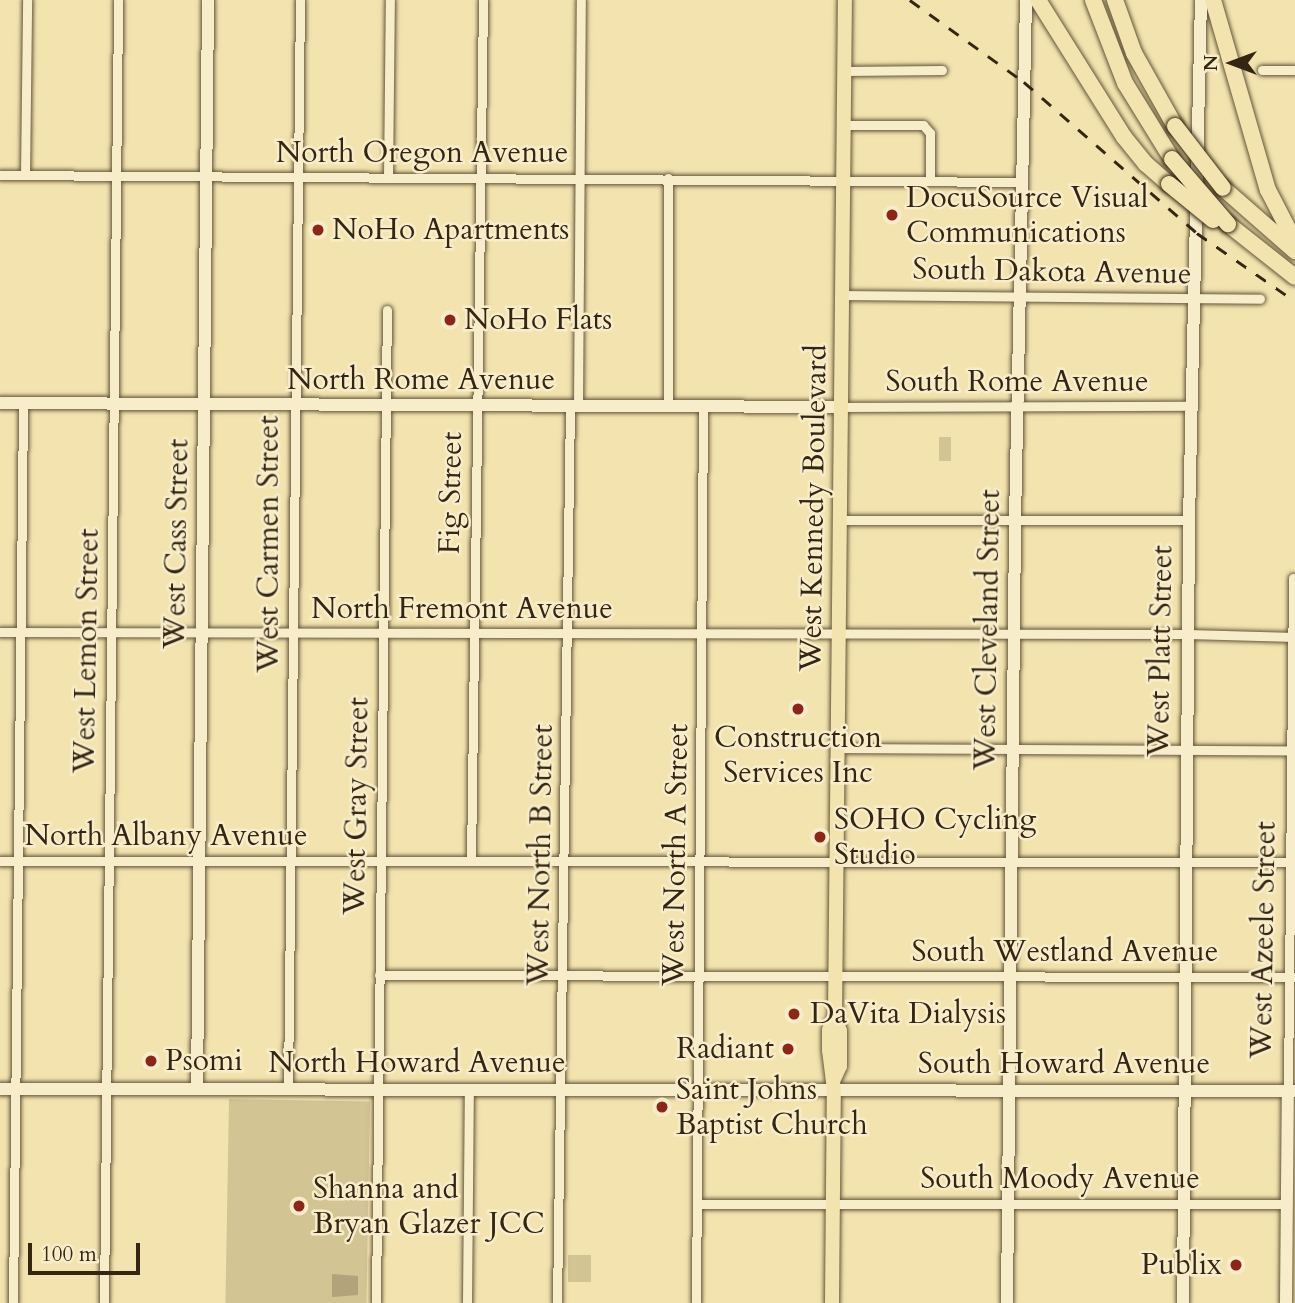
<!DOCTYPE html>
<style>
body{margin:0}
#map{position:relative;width:1295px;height:1303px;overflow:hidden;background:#f3e4af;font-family:Cardo,serif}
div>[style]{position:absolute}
.green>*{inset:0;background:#d3c494;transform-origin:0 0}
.water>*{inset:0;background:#b2a37a}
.roads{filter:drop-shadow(0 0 2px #64563a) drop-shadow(0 0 2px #64563a)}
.street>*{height:9px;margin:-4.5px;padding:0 4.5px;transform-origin:4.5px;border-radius:4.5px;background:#f7edcb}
.secondary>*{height:12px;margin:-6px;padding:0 6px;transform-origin:6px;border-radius:6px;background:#f7edcb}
.primary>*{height:14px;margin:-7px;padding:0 7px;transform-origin:7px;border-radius:7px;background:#f3e4af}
.highway>*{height:16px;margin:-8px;padding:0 8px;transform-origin:8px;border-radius:8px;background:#f3e4af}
.rail>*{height:2.5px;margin-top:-1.25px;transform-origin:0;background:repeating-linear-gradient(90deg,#352613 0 12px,transparent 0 24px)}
.bridges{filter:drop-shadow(0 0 2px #352613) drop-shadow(0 0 2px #352613)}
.highway-bridge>*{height:16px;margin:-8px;padding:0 8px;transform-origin:8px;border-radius:8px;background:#f3e4af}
.dots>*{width:19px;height:19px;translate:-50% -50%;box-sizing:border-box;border:4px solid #f7edcb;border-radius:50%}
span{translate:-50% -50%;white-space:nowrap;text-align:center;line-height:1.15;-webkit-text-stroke:5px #f7edcb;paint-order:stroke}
.street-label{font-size:30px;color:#352613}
.poi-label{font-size:30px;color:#352613}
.left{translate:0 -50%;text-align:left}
.right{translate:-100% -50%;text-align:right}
.north{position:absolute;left:1197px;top:28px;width:70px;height:70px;-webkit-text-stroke:5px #f7edcb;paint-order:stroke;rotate:270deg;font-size:19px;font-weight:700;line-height:28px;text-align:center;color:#352613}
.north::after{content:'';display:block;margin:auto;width:24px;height:32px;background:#352613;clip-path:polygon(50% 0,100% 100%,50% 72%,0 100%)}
.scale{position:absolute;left:28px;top:1243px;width:112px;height:32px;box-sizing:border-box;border:4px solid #352613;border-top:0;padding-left:9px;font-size:21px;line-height:24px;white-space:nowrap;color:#352613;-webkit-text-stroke:5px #f7edcb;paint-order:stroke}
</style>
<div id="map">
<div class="green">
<i style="left:939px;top:437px;width:12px;height:24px"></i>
<i style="left:229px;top:1099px;width:141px;height:204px;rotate:1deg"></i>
<i style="left:568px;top:1255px;width:23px;height:27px"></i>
</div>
<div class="water">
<i style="clip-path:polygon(332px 1274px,358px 1276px,358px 1295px,332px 1297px)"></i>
</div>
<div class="roads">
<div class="street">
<i style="left:1262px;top:70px;width:33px"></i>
<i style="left:845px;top:71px;width:97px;rotate:-0.6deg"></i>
<i style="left:844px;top:125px;width:79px"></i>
<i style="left:923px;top:125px;width:11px;rotate:49deg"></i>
<i style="left:930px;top:133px;width:48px;rotate:90deg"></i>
<i style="left:0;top:175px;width:1023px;rotate:0.39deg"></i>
<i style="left:25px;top:175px;width:175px;rotate:-89.3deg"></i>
<i style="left:388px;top:178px;width:178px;rotate:-89.4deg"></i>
<i style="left:843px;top:295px;width:417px;rotate:0.5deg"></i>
<i style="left:578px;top:406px;width:406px;rotate:-89.6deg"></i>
<i style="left:668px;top:407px;width:229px;rotate:-90deg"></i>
<i style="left:841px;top:407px;width:352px;rotate:-0.2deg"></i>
<i style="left:840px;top:520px;width:349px"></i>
<i style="left:0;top:632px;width:1188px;rotate:0.1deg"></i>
<i style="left:1188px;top:634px;width:107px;rotate:1.6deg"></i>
<i style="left:838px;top:748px;width:457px;rotate:0.3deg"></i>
<i style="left:0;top:861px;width:1295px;rotate:0.04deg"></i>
<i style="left:471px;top:861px;width:861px;rotate:-89.2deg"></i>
<i style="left:379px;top:975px;width:916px;rotate:0.13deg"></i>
<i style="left:288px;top:1089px;width:1089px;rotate:-89.37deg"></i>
<i style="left:1288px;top:1090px;width:512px;rotate:-89.44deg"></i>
<i style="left:697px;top:1204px;width:590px"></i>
<i style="left:13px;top:1303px;width:900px;rotate:-89.36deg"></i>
<i style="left:104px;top:1303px;width:1303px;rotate:-89.38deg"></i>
<i style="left:376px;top:1303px;width:993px;rotate:-89.37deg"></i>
<i style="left:467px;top:1303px;width:214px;rotate:-89.5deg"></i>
<i style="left:557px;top:1303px;width:897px;rotate:-89.17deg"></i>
<i style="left:696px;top:1303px;width:896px;rotate:-89.55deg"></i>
</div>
<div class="secondary">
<i style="left:0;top:403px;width:841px;rotate:0.27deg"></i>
<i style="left:0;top:1089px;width:1295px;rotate:0.09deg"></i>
<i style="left:197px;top:1089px;width:1089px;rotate:-89.42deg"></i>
<i style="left:1007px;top:1303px;width:782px;rotate:-89.41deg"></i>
<i style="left:1015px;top:521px;width:521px;rotate:-88.79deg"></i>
<i style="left:1183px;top:1303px;width:783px;rotate:-89.56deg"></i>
<i style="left:1189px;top:520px;width:520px;rotate:-88.68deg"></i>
<i style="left:1286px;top:1303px;width:213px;rotate:-89.5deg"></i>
</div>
<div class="primary">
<i style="left:834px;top:1079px;width:14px;rotate:-65deg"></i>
<i style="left:840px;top:1066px;width:35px;rotate:-90deg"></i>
<i style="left:840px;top:1031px;width:15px;rotate:-110deg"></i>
<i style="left:835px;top:1017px;width:1017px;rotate:-89.44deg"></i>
<i style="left:832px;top:1303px;width:213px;rotate:-89.5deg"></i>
<i style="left:834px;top:1090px;width:40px;rotate:-97.1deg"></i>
<i style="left:829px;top:1050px;width:20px;rotate:-90deg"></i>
<i style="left:829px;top:1030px;width:14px;rotate:-65deg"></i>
</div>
<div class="highway">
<i style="left:1038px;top:0;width:162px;rotate:57.9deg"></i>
<i style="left:1124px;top:137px;width:35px;rotate:51deg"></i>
<i style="left:1146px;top:164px;width:30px;rotate:41deg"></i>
<i style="left:1093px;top:0;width:89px;rotate:68.9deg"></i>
<i style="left:1125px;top:83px;width:89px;rotate:58.3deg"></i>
<i style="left:1115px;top:0;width:56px;rotate:70.3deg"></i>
<i style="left:1134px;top:53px;width:84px;rotate:60.7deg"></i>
<i style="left:1213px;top:0;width:198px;rotate:73.9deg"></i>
<i style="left:1268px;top:190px;width:59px;rotate:62.6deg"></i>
<i style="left:1223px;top:188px;width:96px;rotate:41.2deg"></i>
<i style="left:1228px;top:224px;width:85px;rotate:38.3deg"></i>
</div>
</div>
<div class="rail">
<i style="left:910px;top:0;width:140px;rotate:35.7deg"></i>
<i style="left:1024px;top:82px;width:230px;rotate:41.1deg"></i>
<i style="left:1197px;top:233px;width:119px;rotate:34.8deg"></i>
</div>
<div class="bridges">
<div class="highway-bridge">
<i style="left:1175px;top:126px;width:78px;rotate:52.3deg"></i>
<i style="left:1172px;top:159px;width:86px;rotate:49.3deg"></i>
<i style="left:1169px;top:184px;width:57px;rotate:39.3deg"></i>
</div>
</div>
<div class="dots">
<i style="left:892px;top:215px;background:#8f2418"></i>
<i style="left:318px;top:230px;background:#8f2418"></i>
<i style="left:450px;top:320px;background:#8f2418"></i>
<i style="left:798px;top:709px;background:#8f2418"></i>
<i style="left:820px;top:837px;background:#8f2418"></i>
<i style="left:794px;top:1014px;background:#8f2418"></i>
<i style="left:788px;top:1049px;background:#8f2418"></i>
<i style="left:151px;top:1061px;background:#8f2418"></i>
<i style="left:662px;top:1107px;background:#8f2418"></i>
<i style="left:299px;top:1206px;background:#8f2418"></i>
<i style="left:1236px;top:1265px;background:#8f2418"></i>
</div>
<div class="street-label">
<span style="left:422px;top:153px">North Oregon Avenue</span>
<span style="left:1052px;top:272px;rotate:1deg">South Dakota Avenue</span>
<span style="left:421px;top:380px">North Rome Avenue</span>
<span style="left:1017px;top:382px">South Rome Avenue</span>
<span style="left:451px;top:493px;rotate:-89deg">Fig Street</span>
<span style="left:814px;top:508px;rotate:-89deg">West Kennedy Boulevard</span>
<span style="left:177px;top:544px;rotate:-89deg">West Cass Street</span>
<span style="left:269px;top:544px;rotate:-90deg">West Carmen Street</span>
<span style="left:462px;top:609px">North Fremont Avenue</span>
<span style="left:988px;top:630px;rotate:-89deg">West Cleveland Street</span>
<span style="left:87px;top:651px;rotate:-89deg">West Lemon Street</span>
<span style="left:1161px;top:651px;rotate:-89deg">West Platt Street</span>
<span style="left:357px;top:806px;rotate:-89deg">West Gray Street</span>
<span style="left:166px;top:836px">North Albany Avenue</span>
<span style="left:541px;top:855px;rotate:-89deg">West North B Street</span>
<span style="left:676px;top:855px;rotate:-89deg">West North A Street</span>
<span style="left:1264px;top:940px;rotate:-89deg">West Azeele Street</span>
<span style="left:1065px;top:952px">South Westland Avenue</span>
<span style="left:417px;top:1063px">North Howard Avenue</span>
<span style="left:1064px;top:1064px">South Howard Avenue</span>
<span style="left:1060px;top:1179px">South Moody Avenue</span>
</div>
<div class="poi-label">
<span class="left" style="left:906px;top:215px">DocuSource Visual<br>Communications</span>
<span class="left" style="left:332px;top:230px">NoHo Apartments</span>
<span class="left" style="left:464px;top:320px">NoHo Flats</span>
<span style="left:798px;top:755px">Construction<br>Services Inc</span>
<span class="left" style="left:834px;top:837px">SOHO Cycling<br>Studio</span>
<span class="left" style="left:810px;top:1014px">DaVita Dialysis</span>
<span class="right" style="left:774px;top:1049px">Radiant</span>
<span class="left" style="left:165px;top:1061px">Psomi</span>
<span class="left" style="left:676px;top:1107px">Saint Johns<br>Baptist Church</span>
<span class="left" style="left:313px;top:1206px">Shanna and<br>Bryan Glazer JCC</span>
<span class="right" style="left:1222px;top:1265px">Publix</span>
</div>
<div class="north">N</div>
<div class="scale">100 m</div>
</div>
